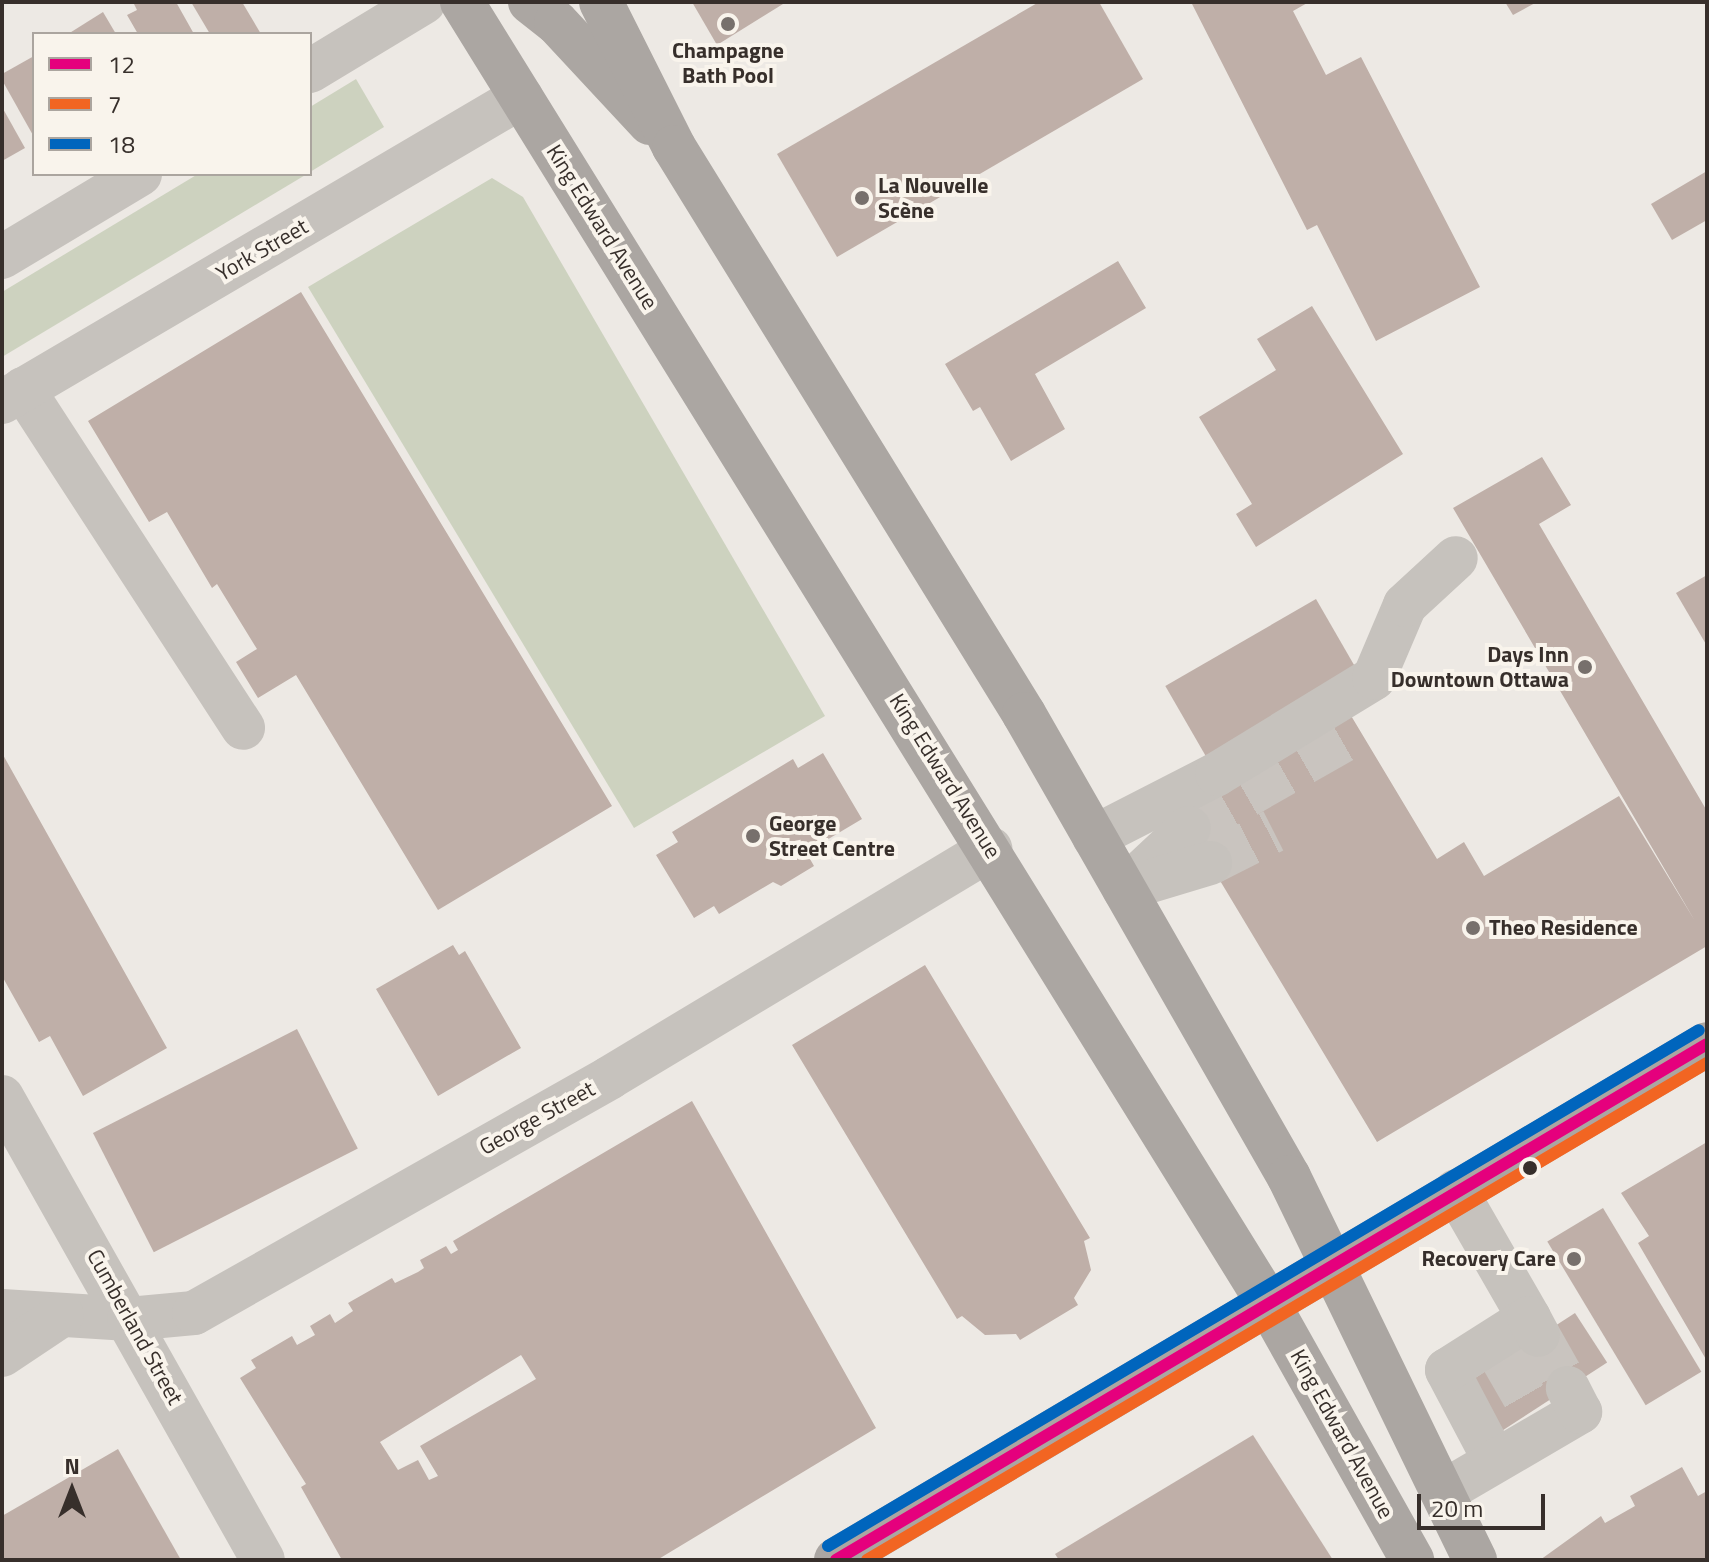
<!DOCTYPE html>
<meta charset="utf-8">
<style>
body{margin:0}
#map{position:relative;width:1709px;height:1562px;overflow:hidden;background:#ede9e4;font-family:"Titillium Web",sans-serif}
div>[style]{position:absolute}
.green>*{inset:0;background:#cdd2bf}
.building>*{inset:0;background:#bfafa8;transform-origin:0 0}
.minor-tunnel>*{height:44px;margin-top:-22px;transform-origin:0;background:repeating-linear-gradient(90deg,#c9c4bf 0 44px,transparent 0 66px)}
.minor>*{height:44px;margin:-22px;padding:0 22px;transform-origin:22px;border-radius:22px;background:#c6c2bd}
.major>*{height:44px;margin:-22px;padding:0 22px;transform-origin:22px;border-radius:22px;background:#aba6a2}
.bus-1>*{height:12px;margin:-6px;padding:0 6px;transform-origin:6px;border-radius:6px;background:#e5007d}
.bus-2>*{height:12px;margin:-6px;padding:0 6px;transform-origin:6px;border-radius:6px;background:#f26522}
.bus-3>*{height:12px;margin:-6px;padding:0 6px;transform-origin:6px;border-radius:6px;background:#0065bd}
.dots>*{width:22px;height:22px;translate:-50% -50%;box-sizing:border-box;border:4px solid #f9f4ec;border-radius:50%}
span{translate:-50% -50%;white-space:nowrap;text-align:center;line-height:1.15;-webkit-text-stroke:8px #f9f4ec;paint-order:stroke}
.poi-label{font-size:22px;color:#372f2b;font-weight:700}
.left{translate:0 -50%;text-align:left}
.right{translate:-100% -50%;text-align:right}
.street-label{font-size:22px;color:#372f2b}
.frame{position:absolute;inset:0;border:4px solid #372f2b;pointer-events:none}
.legend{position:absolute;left:32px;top:32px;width:280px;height:144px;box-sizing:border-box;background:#f9f4ec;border:2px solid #aba59f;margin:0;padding:10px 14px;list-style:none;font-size:24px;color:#372f2b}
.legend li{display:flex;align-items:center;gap:16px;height:40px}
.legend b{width:40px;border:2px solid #aba59f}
.north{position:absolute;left:32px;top:1450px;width:80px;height:80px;-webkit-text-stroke:6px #f9f4ec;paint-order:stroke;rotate:0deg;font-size:22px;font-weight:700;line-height:32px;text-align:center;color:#372f2b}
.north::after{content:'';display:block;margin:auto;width:28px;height:36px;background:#372f2b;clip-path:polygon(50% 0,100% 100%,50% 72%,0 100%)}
.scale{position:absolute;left:1417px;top:1494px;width:128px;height:36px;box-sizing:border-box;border:4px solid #372f2b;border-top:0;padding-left:10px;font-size:24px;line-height:28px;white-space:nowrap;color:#372f2b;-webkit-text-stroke:6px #f9f4ec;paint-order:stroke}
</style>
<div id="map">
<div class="green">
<i style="clip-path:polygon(356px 79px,384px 127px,310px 172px,310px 107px)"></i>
<i style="clip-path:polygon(198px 174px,307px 174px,2px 357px,2px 292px)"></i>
<i style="clip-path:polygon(492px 178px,523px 197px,825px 716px,634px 828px,308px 287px)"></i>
</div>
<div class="building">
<i style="clip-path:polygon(133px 2px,176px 2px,194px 34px,138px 34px,127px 15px,137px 10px)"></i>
<i style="clip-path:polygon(191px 2px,242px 2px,261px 34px,210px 34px)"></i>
<i style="clip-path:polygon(692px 2px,782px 2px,783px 4px,717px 45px)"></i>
<i style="clip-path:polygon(1039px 2px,1099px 2px,1143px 79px,837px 257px,777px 154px)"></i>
<i style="clip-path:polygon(1191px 2px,1309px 2px,1293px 11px,1326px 75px,1361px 57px,1480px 287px,1376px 341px,1317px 225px,1307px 230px)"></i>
<i style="clip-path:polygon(1505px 2px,1537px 2px,1513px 15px)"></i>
<i style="clip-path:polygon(103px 12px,116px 34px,68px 34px)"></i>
<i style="clip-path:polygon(34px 56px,34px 137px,2px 80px,2px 74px)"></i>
<i style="clip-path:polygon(2px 107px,25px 148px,2px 161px)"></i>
<i style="clip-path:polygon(1707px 171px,1707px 220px,1672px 240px,1651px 204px)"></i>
<i style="clip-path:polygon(1118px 261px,1146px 308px,1035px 374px,1065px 429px,1011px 461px,980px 407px,973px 411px,945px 364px)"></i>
<i style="clip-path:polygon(301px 292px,612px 806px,438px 910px,296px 675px,258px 698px,236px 662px,257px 649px,217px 584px,212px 588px,167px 512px,149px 522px,88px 421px)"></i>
<i style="clip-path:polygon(1312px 306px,1403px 454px,1256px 547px,1236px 514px,1252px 504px,1199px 417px,1276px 370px,1257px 339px)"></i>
<i style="clip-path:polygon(1542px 457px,1571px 505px,1539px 524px,1707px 811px,1707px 946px,1377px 1142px,1177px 809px,1347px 709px,1437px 859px,1464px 842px,1484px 876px,1619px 796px,1695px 921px,1453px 508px)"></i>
<i style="clip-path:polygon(1707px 575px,1707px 646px,1676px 593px)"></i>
<i style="left:1316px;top:599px;width:92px;height:174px;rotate:60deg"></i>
<i style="clip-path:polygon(2px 753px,167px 1048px,83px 1096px,50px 1036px,39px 1042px,2px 976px)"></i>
<i style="clip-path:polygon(823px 753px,862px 819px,825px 841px,810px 859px,814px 866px,781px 886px,773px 882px,719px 914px,714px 906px,694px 918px,656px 855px,678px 842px,672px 832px,793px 759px,798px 768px)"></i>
<i style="clip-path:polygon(453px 945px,459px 955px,465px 951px,521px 1048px,438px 1096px,376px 989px)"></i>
<i style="clip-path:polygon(925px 965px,1090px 1238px,1084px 1241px,1091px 1270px,1074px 1298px,1078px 1305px,1020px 1340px,1016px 1334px,985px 1335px,962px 1316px,957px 1319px,792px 1045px)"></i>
<i style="left:297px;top:1029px;width:134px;height:229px;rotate:63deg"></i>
<i style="clip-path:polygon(evenodd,692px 1101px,876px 1428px,657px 1560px,342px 1560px,301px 1487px,306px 1484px,240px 1378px,256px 1368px,251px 1360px,292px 1336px,297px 1345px,315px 1335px,310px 1326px,330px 1314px,335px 1323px,353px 1311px,348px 1303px,392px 1278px,395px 1283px,418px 1272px,424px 1268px,420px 1260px,446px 1246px,451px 1254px,458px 1250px,453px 1241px,692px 1101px,521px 1355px,536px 1379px,420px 1446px,438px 1476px,429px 1480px,418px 1460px,398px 1470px,380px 1442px,521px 1355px)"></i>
<i style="clip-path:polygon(1707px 1142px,1707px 1361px,1638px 1243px,1649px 1236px,1621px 1193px)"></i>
<i style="left:1603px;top:1208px;width:191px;height:65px;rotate:59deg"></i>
<i style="left:1575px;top:1313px;width:59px;height:128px;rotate:57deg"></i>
<i style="clip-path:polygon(1253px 1435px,1333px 1560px,1059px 1560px,1055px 1554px)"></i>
<i style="clip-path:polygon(118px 1449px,181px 1560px,2px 1560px,2px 1516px)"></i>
<i style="clip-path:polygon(1682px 1467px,1698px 1496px,1707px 1491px,1707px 1560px,1540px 1560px,1601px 1516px,1605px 1523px,1635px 1506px,1630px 1496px)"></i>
</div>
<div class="minor-tunnel">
<i style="left:1189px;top:828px;width:197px;rotate:-29.6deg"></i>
<i style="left:1210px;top:863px;width:71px;rotate:-26.9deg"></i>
<i style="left:1538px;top:1335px;width:61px;rotate:60.5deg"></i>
<i style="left:1502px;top:1358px;width:60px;rotate:60deg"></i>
</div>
<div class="minor">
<i style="left:310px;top:71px;width:133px;rotate:-31.2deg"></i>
<i style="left:2px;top:257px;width:161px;rotate:-31deg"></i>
<i style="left:23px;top:389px;width:404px;rotate:57deg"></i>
<i style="left:2px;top:402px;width:602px;rotate:-30.44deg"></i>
<i style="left:1094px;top:837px;width:138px;rotate:-27.1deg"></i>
<i style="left:1217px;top:774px;width:184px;rotate:-31.4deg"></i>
<i style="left:1374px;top:678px;width:79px;rotate:-67deg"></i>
<i style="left:1405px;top:605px;width:69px;rotate:-42.7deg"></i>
<i style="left:1131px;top:882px;width:79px;rotate:-43deg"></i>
<i style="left:1124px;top:889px;width:90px;rotate:-16.8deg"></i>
<i style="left:2px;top:1097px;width:531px;rotate:60.59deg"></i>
<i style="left:1456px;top:1191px;width:146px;rotate:60.1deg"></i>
<i style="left:2px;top:1311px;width:127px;rotate:3.6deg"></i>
<i style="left:129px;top:1319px;width:65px;rotate:-5.3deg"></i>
<i style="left:194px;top:1313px;width:477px;rotate:-29.5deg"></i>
<i style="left:609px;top:1078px;width:445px;rotate:-31deg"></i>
<i style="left:2px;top:1355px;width:72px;rotate:-33.7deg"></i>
<i style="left:1495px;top:1461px;width:103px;rotate:-117.8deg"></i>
<i style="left:1447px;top:1370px;width:97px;rotate:-32.4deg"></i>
<i style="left:1529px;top:1318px;width:19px;rotate:62deg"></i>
<i style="left:1443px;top:1492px;width:159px;rotate:-30.3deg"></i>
<i style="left:1580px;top:1412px;width:27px;rotate:-117deg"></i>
</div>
<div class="major">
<i style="left:462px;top:2px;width:1530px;rotate:58.22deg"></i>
<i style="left:1268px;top:1303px;width:295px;rotate:60.7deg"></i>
<i style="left:530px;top:2px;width:33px;rotate:38deg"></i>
<i style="left:556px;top:22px;width:138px;rotate:47.1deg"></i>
<i style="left:601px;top:2px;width:162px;rotate:63.3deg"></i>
<i style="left:674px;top:147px;width:666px;rotate:58.31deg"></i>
<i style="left:1024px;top:714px;width:533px;rotate:60.22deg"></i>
<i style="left:1289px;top:1177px;width:426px;rotate:64.1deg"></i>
<i style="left:836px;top:1560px;width:1012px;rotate:-30.64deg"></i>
</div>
<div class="bus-1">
<i style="left:836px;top:1560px;width:1012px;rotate:-30.64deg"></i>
</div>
<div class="bus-2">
<i style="left:867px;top:1560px;width:976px;rotate:-30.61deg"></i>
</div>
<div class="bus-3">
<i style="left:828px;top:1546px;width:1012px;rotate:-30.64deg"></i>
</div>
<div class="dots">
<i style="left:728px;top:24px;background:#77706c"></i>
<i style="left:862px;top:198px;background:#77706c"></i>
<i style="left:1585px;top:667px;background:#77706c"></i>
<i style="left:753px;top:836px;background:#77706c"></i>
<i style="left:1473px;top:928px;background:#77706c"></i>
<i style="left:1530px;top:1168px;background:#372f2b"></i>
<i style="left:1574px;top:1259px;background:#77706c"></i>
</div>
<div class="poi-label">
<span style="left:728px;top:63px">Champagne<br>Bath Pool</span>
<span class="left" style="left:878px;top:198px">La Nouvelle<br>Scène</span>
<span class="right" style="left:1569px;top:667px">Days Inn<br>Downtown Ottawa</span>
<span class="left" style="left:769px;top:836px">George<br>Street Centre</span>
<span class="left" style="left:1489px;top:928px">Theo Residence</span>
<span class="right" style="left:1556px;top:1259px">Recovery Care</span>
</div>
<div class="street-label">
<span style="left:602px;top:227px;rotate:58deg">King Edward Avenue</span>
<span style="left:262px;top:250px;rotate:-30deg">York Street</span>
<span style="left:945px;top:776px;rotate:58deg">King Edward Avenue</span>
<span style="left:537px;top:1118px;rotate:-29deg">George Street</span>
<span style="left:135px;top:1327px;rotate:61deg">Cumberland Street</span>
<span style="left:1342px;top:1434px;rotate:61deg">King Edward Avenue</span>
</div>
<div class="frame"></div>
<ul class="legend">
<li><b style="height:10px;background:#e5007d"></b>12</li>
<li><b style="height:10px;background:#f26522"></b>7</li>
<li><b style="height:10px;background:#0065bd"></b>18</li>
</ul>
<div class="north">N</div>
<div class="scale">20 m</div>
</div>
